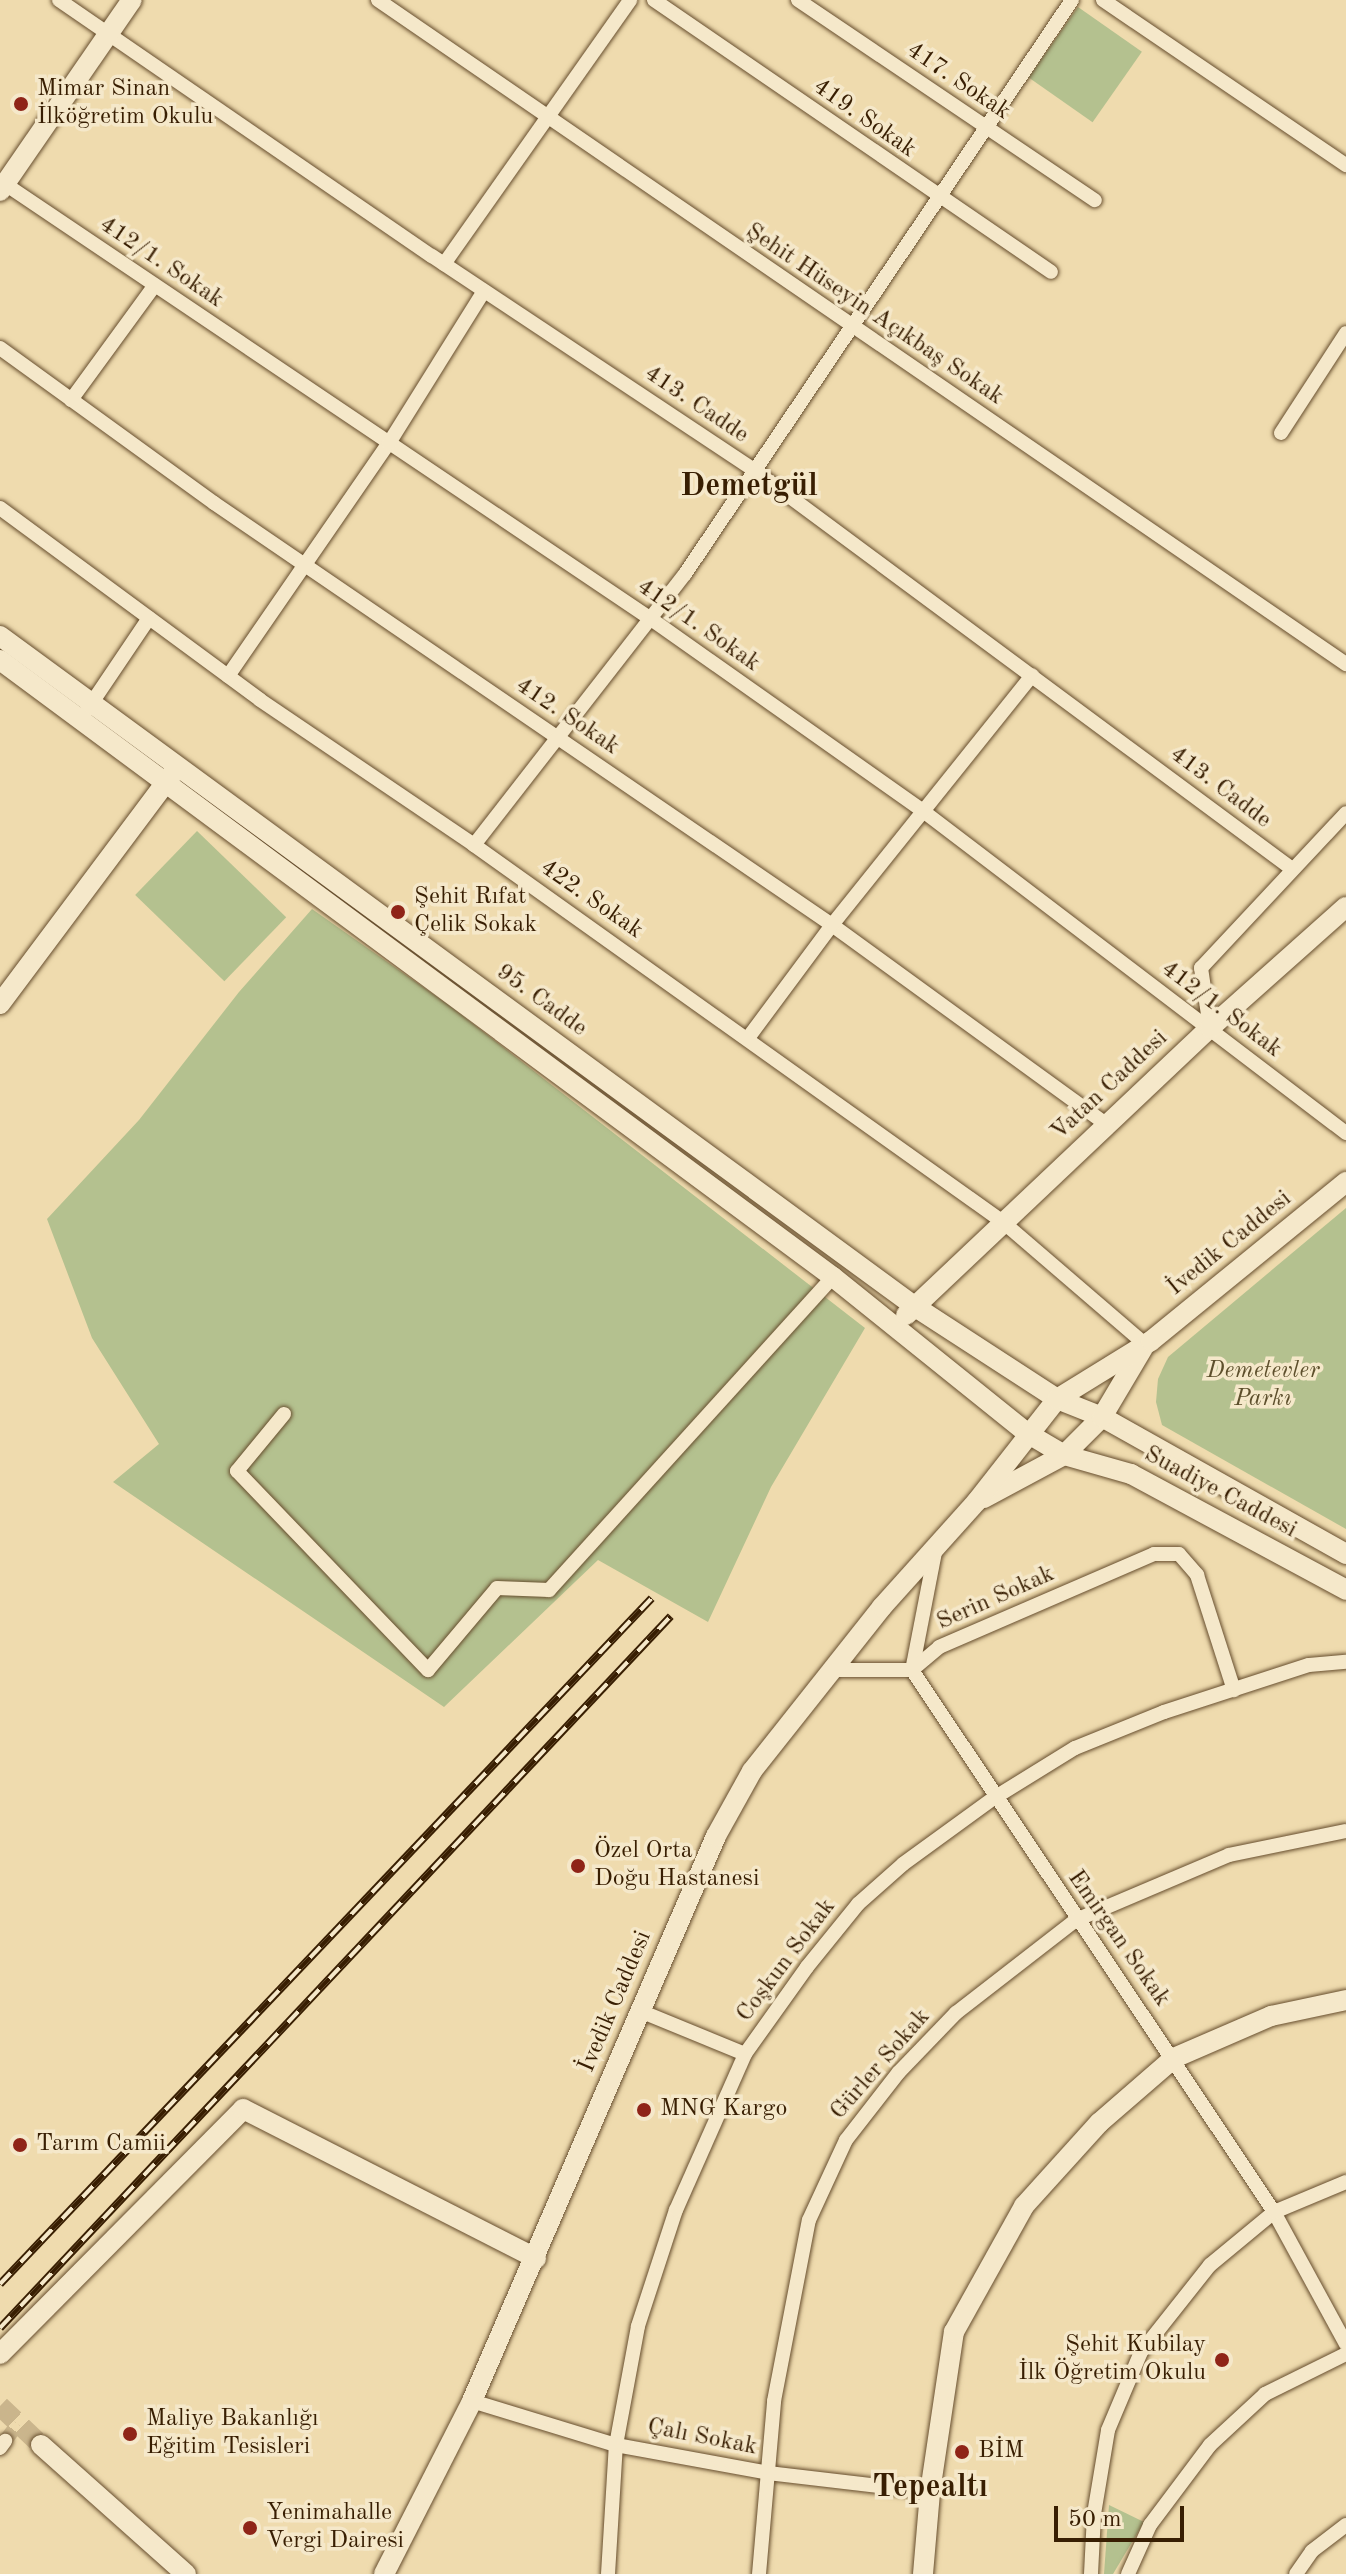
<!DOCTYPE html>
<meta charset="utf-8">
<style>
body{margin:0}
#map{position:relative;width:1346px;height:2574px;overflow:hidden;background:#efdbae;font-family:"Old Standard TT",serif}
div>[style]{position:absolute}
.green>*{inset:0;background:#b4c18f;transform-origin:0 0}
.street-tunnel>*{height:14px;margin-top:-7px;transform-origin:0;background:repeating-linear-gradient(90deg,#cab58c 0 14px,transparent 0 21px)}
.secondary-tunnel>*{height:20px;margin-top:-10px;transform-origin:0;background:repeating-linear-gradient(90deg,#cab58c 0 20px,transparent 0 30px)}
.roads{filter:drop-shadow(0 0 2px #664d2d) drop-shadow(0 0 2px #664d2d)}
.street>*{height:14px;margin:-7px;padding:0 7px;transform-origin:7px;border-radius:7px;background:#f5e8ca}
.secondary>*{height:20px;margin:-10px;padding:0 10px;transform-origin:10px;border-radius:10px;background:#f5e8ca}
.rail>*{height:8px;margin-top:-4px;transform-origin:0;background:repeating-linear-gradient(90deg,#f5e8ca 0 15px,#381e02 0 30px);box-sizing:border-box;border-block:2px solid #381e02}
.dots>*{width:22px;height:22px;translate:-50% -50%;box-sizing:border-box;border:4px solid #f5e8ca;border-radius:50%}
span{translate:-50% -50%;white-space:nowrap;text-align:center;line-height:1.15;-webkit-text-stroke:7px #f5e8ca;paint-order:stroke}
.street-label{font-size:24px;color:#381e02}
.poi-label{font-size:24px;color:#381e02}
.left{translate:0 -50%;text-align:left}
.right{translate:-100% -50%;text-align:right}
.park-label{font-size:24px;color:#5d4f2c;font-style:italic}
.district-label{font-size:32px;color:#381e02;font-weight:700}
.scale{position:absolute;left:1054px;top:2506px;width:130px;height:36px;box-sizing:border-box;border:4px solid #381e02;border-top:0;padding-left:10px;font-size:24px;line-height:28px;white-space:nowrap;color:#381e02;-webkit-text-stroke:6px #f5e8ca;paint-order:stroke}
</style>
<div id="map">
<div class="green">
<i style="left:1078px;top:7px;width:78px;height:86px;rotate:35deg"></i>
<i style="left:197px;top:831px;width:124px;height:89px;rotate:44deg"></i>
<i style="clip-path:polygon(312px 909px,450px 1006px,865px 1328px,771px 1487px,708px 1622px,598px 1560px,444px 1707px,113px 1482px,159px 1444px,92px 1338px,47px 1219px,139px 1120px,239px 992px)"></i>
<i style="clip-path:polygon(1346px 1208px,1346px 1529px,1162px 1425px,1156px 1402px,1158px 1379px,1168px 1357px)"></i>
<i style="clip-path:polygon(1109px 2505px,1144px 2522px,1113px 2574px,1104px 2574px)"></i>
</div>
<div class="street-tunnel">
<i style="left:5px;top:2441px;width:21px;rotate:-53deg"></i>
</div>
<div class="secondary-tunnel">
<i style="left:0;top:2406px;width:57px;rotate:43.6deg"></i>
</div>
<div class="roads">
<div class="street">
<i style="left:59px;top:0;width:452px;rotate:34.5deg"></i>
<i style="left:432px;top:256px;width:388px;rotate:33.6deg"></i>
<i style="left:755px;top:471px;width:668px;rotate:36.54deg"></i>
<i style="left:378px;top:0;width:1174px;rotate:34.45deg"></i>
<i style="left:654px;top:0;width:481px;rotate:34.4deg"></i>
<i style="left:798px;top:0;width:358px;rotate:34deg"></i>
<i style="left:1103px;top:0;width:294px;rotate:34.2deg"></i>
<i style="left:5px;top:184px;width:779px;rotate:33.96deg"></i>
<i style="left:651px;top:619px;width:333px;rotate:35.2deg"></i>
<i style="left:923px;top:811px;width:532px;rotate:37.28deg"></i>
<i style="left:444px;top:264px;width:323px;rotate:-54.8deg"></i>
<i style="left:0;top:348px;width:264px;rotate:35.9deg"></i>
<i style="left:214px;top:503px;width:748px;rotate:34.33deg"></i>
<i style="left:832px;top:925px;width:340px;rotate:36deg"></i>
<i style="left:71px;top:400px;width:142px;rotate:-53.9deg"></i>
<i style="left:1281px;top:433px;width:119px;rotate:-57deg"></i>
<i style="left:0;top:508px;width:323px;rotate:36.4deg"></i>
<i style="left:260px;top:700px;width:258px;rotate:34.1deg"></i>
<i style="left:474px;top:845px;width:650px;rotate:35.48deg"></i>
<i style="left:1003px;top:1222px;width:187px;rotate:40.7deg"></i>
<i style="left:228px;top:676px;width:283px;rotate:-55.4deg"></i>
<i style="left:389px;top:443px;width:179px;rotate:-58deg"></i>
<i style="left:87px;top:710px;width:111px;rotate:-56deg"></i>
<i style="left:474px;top:845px;width:343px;rotate:-52.1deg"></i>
<i style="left:685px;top:574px;width:692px;rotate:-56.01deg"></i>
<i style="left:1210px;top:1028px;width:61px;rotate:-98.5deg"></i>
<i style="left:1201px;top:968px;width:212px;rotate:-46.9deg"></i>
<i style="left:748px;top:1038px;width:141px;rotate:-53.4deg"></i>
<i style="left:832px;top:925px;width:320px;rotate:-51.3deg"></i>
<i style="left:284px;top:1414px;width:74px;rotate:129.5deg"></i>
<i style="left:237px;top:1471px;width:276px;rotate:46.2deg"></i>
<i style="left:428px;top:1670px;width:107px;rotate:-49.9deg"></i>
<i style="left:497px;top:1588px;width:52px;rotate:2.2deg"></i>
<i style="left:549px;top:1590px;width:423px;rotate:-47.8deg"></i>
<i style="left:936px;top:1547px;width:125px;rotate:101deg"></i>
<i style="left:912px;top:1670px;width:652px;rotate:56.26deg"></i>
<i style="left:1274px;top:2212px;width:150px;rotate:61.4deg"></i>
<i style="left:831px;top:1670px;width:81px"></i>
<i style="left:912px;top:1670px;width:35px;rotate:-40deg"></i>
<i style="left:939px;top:1647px;width:234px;rotate:-23.4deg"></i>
<i style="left:1154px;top:1554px;width:25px"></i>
<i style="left:1179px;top:1554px;width:28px;rotate:49deg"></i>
<i style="left:1197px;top:1575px;width:121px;rotate:72.2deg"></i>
<i style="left:640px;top:2011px;width:113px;rotate:22.3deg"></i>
<i style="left:472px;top:2401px;width:151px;rotate:17deg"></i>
<i style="left:616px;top:2445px;width:155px;rotate:10.4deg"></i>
<i style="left:768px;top:2473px;width:163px;rotate:6.7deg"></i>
<i style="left:0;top:2448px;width:9px;rotate:-54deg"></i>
<i style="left:608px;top:2574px;width:129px;rotate:-86.5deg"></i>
<i style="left:616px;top:2445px;width:121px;rotate:-79.5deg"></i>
<i style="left:638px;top:2326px;width:122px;rotate:-71.9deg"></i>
<i style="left:676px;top:2210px;width:171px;rotate:-66.1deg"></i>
<i style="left:745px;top:2054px;width:107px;rotate:-54.5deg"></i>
<i style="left:807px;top:1967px;width:81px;rotate:-51deg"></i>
<i style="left:858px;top:1904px;width:60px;rotate:-41.6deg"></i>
<i style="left:903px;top:1864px;width:112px;rotate:-36deg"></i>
<i style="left:994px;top:1798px;width:95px;rotate:-31.7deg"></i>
<i style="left:1075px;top:1748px;width:96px;rotate:-22deg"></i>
<i style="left:1164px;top:1712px;width:152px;rotate:-18deg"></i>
<i style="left:1309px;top:1665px;width:37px;rotate:-5deg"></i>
<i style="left:759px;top:2574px;width:174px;rotate:-85deg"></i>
<i style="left:774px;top:2401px;width:184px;rotate:-79.1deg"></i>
<i style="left:809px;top:2220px;width:88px;rotate:-65.2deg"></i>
<i style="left:846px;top:2140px;width:86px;rotate:-52.1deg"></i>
<i style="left:899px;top:2072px;width:82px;rotate:-46deg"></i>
<i style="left:956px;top:2013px;width:152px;rotate:-37.8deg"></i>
<i style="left:1076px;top:1920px;width:166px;rotate:-23deg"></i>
<i style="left:1229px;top:1855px;width:119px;rotate:-11.6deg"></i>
<i style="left:1091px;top:2574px;width:60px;rotate:-87.1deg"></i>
<i style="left:1094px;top:2514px;width:85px;rotate:-80.5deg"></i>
<i style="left:1108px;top:2430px;width:85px;rotate:-67.1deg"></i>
<i style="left:1141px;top:2352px;width:111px;rotate:-51.6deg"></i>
<i style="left:1210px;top:2265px;width:83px;rotate:-39.6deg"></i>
<i style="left:1274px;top:2212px;width:78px;rotate:-22.6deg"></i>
<i style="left:1128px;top:2574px;width:54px;rotate:-65.8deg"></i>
<i style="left:1150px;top:2525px;width:100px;rotate:-53.1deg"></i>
<i style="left:1210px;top:2445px;width:75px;rotate:-42.8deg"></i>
<i style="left:1265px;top:2394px;width:90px;rotate:-26.3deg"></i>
<i style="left:1296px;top:2574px;width:28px;rotate:-55deg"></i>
<i style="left:1312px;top:2551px;width:43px;rotate:-37.4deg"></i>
</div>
<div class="secondary">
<i style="left:0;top:191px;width:232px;rotate:-55.4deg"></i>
<i style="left:0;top:636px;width:1133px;rotate:36.24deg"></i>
<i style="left:914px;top:1306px;width:171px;rotate:33deg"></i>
<i style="left:1057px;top:1399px;width:48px;rotate:21.8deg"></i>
<i style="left:1102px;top:1417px;width:280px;rotate:29.3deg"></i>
<i style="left:0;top:660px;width:1037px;rotate:36.53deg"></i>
<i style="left:833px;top:1277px;width:249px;rotate:38.8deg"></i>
<i style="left:1027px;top:1433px;width:43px;rotate:30.7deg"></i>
<i style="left:1064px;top:1455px;width:70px;rotate:15.8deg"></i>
<i style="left:1131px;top:1474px;width:244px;rotate:28.3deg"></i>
<i style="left:0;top:1004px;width:292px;rotate:-53.2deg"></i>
<i style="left:906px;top:1315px;width:418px;rotate:-43.4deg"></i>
<i style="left:1210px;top:1028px;width:182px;rotate:-41.7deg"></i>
<i style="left:984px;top:1498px;width:91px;rotate:-28.3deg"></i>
<i style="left:1064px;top:1455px;width:54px;rotate:-45deg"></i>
<i style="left:1102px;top:1417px;width:80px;rotate:-59.3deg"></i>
<i style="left:0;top:2354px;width:345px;rotate:-45.2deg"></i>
<i style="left:243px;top:2109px;width:329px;rotate:27deg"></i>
<i style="left:41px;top:2445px;width:194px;rotate:41.7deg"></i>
<i style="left:384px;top:2574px;width:194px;rotate:-63deg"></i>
<i style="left:472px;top:2401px;width:615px;rotate:-66.64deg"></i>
<i style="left:716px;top:1836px;width:74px;rotate:-61deg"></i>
<i style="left:752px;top:1771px;width:209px;rotate:-51.6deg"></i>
<i style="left:882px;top:1607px;width:142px;rotate:-48.1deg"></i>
<i style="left:977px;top:1501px;width:130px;rotate:-51.9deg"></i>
<i style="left:1057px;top:1399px;width:110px;rotate:-31.7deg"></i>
<i style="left:1151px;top:1341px;width:252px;rotate:-39.2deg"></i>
<i style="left:923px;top:2574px;width:82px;rotate:-85.1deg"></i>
<i style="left:930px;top:2492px;width:162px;rotate:-81.5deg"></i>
<i style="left:954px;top:2332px;width:144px;rotate:-60.9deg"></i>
<i style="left:1024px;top:2206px;width:112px;rotate:-47.9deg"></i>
<i style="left:1099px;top:2123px;width:99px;rotate:-40.9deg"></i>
<i style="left:1174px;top:2058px;width:106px;rotate:-23.4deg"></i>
<i style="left:1271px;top:2016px;width:77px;rotate:-12deg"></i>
</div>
</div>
<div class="rail">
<i style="left:0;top:2284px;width:946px;rotate:-46.46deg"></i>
<i style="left:0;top:2328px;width:978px;rotate:-46.7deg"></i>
</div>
<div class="dots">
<i style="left:21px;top:104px;background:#8f2418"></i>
<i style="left:398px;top:912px;background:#8f2418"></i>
<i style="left:578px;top:1866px;background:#8f2418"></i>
<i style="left:644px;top:2110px;background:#8f2418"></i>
<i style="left:20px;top:2145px;background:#8f2418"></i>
<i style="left:1222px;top:2360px;background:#8f2418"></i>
<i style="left:130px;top:2434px;background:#8f2418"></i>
<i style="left:962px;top:2452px;background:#8f2418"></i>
<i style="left:250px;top:2528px;background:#8f2418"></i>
</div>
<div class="street-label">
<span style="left:958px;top:82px;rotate:34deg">417. Sokak</span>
<span style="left:864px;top:119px;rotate:35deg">419. Sokak</span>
<span style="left:161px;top:263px;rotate:34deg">412/1. Sokak</span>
<span style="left:874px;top:315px;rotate:34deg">Şehit Hüseyin Açıkbaş Sokak</span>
<span style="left:696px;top:405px;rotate:34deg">413. Cadde</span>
<span style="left:698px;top:626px;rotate:35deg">412/1. Sokak</span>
<span style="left:567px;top:717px;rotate:34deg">412. Sokak</span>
<span style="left:1220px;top:788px;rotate:37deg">413. Cadde</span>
<span style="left:591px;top:900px;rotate:35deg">422. Sokak</span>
<span style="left:541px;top:1001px;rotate:36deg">95. Cadde</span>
<span style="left:1221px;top:1010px;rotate:37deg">412/1. Sokak</span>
<span style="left:1110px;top:1086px;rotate:-43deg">Vatan Caddesi</span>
<span style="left:1230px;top:1244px;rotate:-39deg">İvedik Caddesi</span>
<span style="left:1220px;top:1493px;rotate:28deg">Suadiye Caddesi</span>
<span style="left:996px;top:1599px;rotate:-24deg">Serin Sokak</span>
<span style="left:1118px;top:1939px;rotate:55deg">Emirgan Sokak</span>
<span style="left:787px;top:1961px;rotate:-53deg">Coşkun Sokak</span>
<span style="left:616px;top:2002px;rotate:-67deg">İvedik Caddesi</span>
<span style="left:881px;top:2065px;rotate:-49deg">Gürler Sokak</span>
<span style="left:702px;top:2438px;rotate:11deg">Çalı Sokak</span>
</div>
<div class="poi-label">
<span class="left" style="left:37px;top:104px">Mimar Sinan<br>İlköğretim Okulu</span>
<span class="left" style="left:414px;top:912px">Şehit Rıfat<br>Çelik Sokak</span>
<span class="left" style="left:594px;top:1866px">Özel Orta<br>Doğu Hastanesi</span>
<span class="left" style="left:660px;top:2110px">MNG Kargo</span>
<span class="left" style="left:36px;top:2145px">Tarım Camii</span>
<span class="right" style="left:1206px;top:2360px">Şehit Kubilay<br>İlk Öğretim Okulu</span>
<span class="left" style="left:146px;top:2434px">Maliye Bakanlığı<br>Eğitim Tesisleri</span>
<span class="left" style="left:978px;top:2452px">BİM</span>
<span class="left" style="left:266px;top:2528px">Yenimahalle<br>Vergi Dairesi</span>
</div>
<div class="park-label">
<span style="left:1263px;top:1386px">Demetevler<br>Parkı</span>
</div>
<div class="district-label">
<span style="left:749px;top:487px">Demetgül</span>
<span style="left:930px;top:2488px">Tepealtı</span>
</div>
<div class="scale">50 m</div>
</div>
